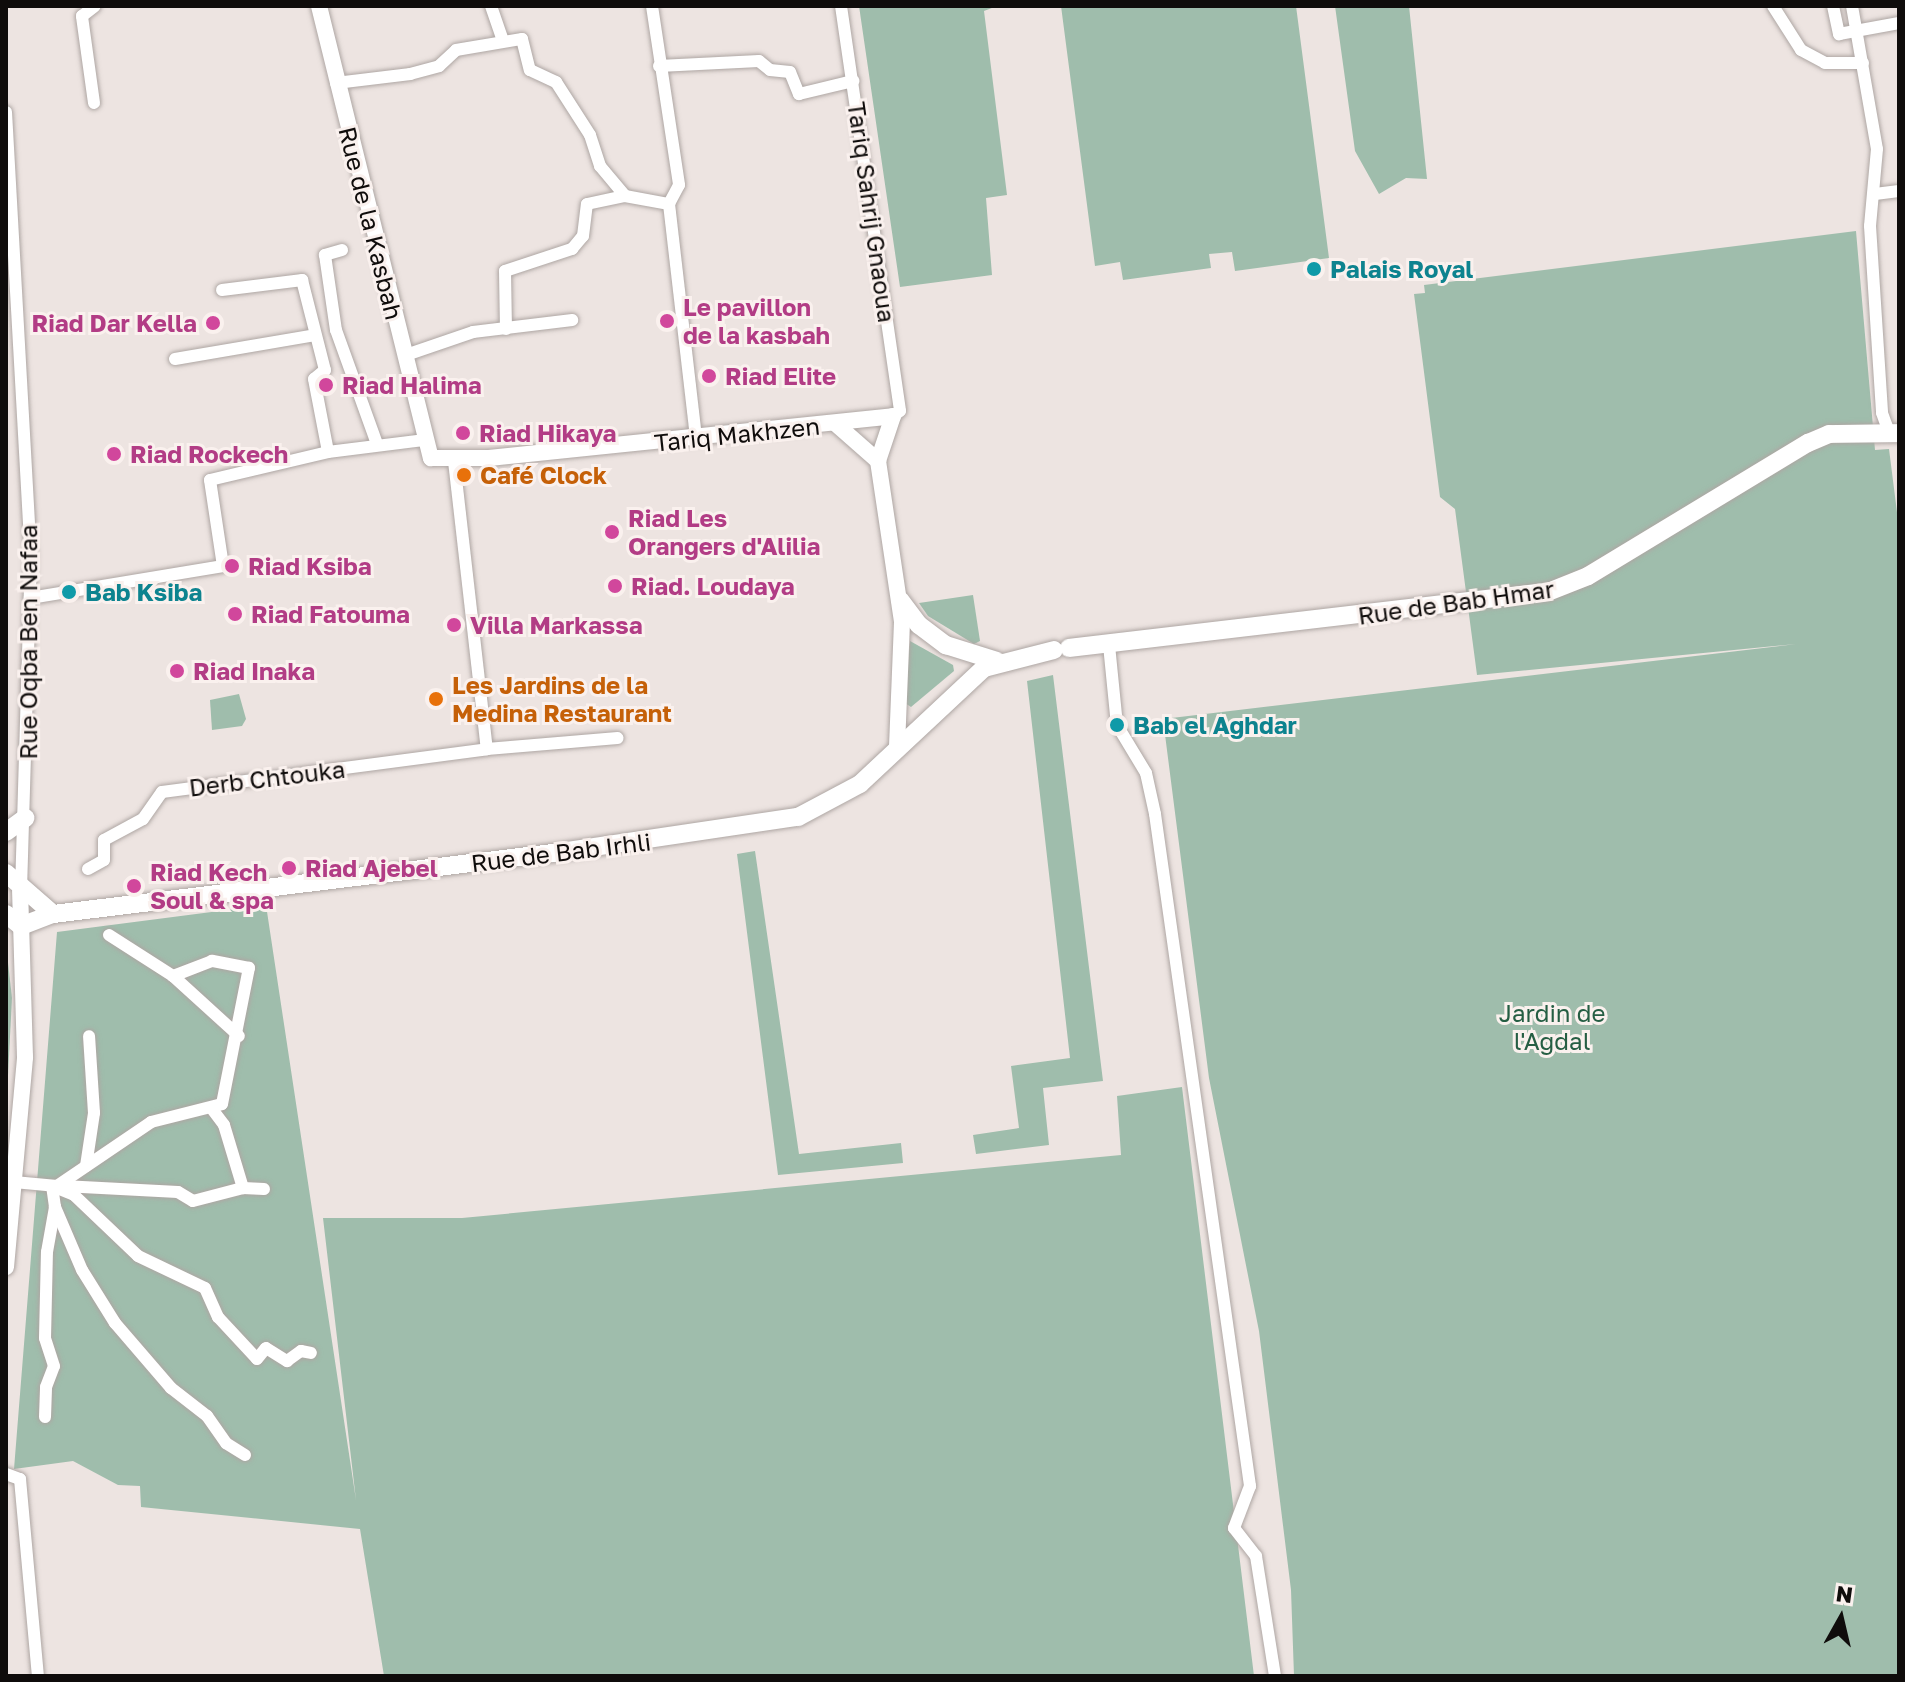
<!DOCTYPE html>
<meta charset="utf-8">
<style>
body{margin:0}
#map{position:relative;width:1905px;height:1682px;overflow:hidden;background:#ede4e1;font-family:"Golos Text",sans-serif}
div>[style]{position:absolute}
.green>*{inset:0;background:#9fbdac}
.roads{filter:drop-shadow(0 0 2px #aea6a3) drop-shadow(0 0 2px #aea6a3)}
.minor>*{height:12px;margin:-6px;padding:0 6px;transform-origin:6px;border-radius:6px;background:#fff}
.tertiary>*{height:16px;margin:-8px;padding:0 8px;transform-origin:8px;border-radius:8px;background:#fff}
.secondary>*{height:18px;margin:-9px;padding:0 9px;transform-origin:9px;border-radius:9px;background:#fff}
.dots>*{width:22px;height:22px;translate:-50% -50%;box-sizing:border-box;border:4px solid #faf1ee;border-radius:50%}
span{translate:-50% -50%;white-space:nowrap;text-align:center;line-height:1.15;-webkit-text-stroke:6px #faf1ee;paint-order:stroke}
.street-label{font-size:24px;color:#0f0c0b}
.culture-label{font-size:24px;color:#0d838f;font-weight:700}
.left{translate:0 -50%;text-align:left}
.hotel-label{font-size:24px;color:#b23c85;font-weight:700}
.right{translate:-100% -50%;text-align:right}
.food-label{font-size:24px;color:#c56008;font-weight:700}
.park-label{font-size:24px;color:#255e43}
.frame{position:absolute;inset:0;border:8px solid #0f0c0b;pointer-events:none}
.north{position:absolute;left:1801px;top:1578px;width:80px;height:80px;-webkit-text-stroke:6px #faf1ee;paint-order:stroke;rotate:8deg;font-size:22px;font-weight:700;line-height:32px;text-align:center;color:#0f0c0b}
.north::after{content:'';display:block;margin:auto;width:28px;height:36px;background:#0f0c0b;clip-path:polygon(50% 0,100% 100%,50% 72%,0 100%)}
</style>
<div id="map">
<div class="green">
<i style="clip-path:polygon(859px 6px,997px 6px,984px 11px,1007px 195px,986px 198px,992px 275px,900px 287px)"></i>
<i style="clip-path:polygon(1061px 6px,1296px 6px,1329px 258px,1235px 271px,1232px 252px,1209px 254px,1211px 268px,1123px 280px,1120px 262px,1095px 266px)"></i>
<i style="clip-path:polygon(1335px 6px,1409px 6px,1427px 179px,1406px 178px,1379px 194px,1355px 151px)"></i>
<i style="clip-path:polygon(1856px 231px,1875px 450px,1889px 449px,1899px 528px,1899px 1676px,1294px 1676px,1291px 1590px,1259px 1331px,1209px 1078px,1163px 719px,1796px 644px,1477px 675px,1455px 509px,1440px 497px,1414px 294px,1425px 293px,1424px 285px)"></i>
<i style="clip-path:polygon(973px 595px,980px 641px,974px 644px,928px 616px,919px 603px)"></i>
<i style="clip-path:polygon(910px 641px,953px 665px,954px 671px,911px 707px,905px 703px)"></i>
<i style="clip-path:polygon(1053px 675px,1103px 1081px,1043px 1088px,1049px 1145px,976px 1154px,973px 1135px,1019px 1128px,1011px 1066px,1070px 1058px,1027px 681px)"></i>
<i style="clip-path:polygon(239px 694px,246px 719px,242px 726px,212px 730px,210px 700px)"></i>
<i style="clip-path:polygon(755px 851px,799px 1154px,901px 1143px,903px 1163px,778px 1175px,737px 854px)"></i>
<i style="clip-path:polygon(266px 905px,356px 1500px,323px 1218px,462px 1218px,1121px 1155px,1117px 1096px,1182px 1087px,1254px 1676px,384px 1676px,360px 1529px,141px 1507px,140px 1486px,118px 1485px,73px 1461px,14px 1469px,57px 932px)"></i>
<i style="clip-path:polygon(6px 945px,12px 998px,6px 1114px)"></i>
</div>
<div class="roads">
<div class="minor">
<i style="left:491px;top:6px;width:36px;rotate:71deg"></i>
<i style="left:652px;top:6px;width:181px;rotate:81.4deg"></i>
<i style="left:679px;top:185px;width:21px;rotate:118deg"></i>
<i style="left:841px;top:6px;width:409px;rotate:81.7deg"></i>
<i style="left:900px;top:411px;width:9px;rotate:144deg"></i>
<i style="left:1773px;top:6px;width:52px;rotate:57.5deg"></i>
<i style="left:1801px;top:50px;width:27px;rotate:28deg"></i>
<i style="left:1825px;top:63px;width:38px"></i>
<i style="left:1833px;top:6px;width:29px;rotate:78deg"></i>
<i style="left:1839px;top:34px;width:61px;rotate:-10.4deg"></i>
<i style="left:1852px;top:6px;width:145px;rotate:80.1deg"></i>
<i style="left:1877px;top:149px;width:77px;rotate:95.2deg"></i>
<i style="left:1870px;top:226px;width:187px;rotate:86.3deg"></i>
<i style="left:1882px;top:413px;width:20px;rotate:70deg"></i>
<i style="left:659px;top:66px;width:100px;rotate:-2.9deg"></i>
<i style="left:759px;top:61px;width:14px;rotate:39deg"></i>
<i style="left:770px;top:70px;width:20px;rotate:6deg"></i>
<i style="left:790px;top:72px;width:24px;rotate:68deg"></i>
<i style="left:799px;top:94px;width:56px;rotate:-13.5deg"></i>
<i style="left:336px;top:83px;width:75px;rotate:-6.9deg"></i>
<i style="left:410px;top:74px;width:30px;rotate:-15deg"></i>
<i style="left:439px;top:66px;width:23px;rotate:-43deg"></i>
<i style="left:456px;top:50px;width:67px;rotate:-9.5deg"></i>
<i style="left:522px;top:39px;width:32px;rotate:76deg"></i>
<i style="left:530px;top:70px;width:29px;rotate:25deg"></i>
<i style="left:556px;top:82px;width:63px;rotate:57.3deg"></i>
<i style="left:590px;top:135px;width:33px;rotate:72deg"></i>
<i style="left:600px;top:166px;width:39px;rotate:50deg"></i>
<i style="left:625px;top:196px;width:45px;rotate:10.3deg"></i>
<i style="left:94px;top:103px;width:88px;rotate:-97.9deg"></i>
<i style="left:82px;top:16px;width:16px;rotate:-38deg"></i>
<i style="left:6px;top:112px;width:442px;rotate:86.8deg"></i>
<i style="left:31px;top:553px;width:335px;rotate:91.7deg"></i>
<i style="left:1875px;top:194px;width:24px;rotate:-7deg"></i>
<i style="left:669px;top:204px;width:237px;rotate:83.4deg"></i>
<i style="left:342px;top:250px;width:18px;rotate:164deg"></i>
<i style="left:325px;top:255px;width:76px;rotate:81.7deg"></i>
<i style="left:336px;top:330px;width:121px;rotate:70.2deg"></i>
<i style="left:222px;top:290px;width:81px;rotate:-7.1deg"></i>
<i style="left:302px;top:280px;width:93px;rotate:75.7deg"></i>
<i style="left:325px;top:370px;width:14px;rotate:141deg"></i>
<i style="left:314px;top:379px;width:74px;rotate:79.1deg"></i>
<i style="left:506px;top:329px;width:58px;rotate:-91deg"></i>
<i style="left:505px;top:271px;width:71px;rotate:-18.2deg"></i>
<i style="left:572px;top:249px;width:17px;rotate:-50deg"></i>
<i style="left:583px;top:236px;width:32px;rotate:-83deg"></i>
<i style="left:587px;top:204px;width:39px;rotate:-12deg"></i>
<i style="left:406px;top:355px;width:71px;rotate:-18.9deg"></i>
<i style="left:473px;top:332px;width:100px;rotate:-6.9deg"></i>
<i style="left:175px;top:359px;width:142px;rotate:-9.7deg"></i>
<i style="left:454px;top:461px;width:290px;rotate:83.5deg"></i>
<i style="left:30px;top:598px;width:196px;rotate:-9.4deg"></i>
<i style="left:223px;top:566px;width:87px;rotate:-98.6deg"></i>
<i style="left:210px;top:480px;width:121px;rotate:-13.3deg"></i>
<i style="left:328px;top:452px;width:98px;rotate:-7.1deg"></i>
<i style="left:1109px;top:645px;width:80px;rotate:84.3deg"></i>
<i style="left:1117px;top:725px;width:56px;rotate:58.9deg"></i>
<i style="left:1146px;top:773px;width:42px;rotate:77.6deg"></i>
<i style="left:1155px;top:814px;width:679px;rotate:81.95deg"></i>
<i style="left:1250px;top:1486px;width:45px;rotate:110.9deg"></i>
<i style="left:1234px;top:1528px;width:36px;rotate:52deg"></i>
<i style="left:1256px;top:1556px;width:121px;rotate:81deg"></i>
<i style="left:88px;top:869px;width:18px;rotate:-29deg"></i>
<i style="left:104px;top:860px;width:20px;rotate:-90deg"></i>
<i style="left:104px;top:840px;width:44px;rotate:-28.3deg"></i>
<i style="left:143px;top:819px;width:33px;rotate:-55deg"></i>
<i style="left:162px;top:792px;width:328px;rotate:-7.5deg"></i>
<i style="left:487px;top:749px;width:131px;rotate:-4.8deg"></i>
<i style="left:109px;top:935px;width:76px;rotate:32.6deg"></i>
<i style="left:173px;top:976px;width:89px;rotate:42.3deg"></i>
<i style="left:212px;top:1109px;width:20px;rotate:53deg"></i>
<i style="left:224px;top:1125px;width:66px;rotate:73.2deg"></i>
<i style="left:86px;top:1166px;width:54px;rotate:-81.4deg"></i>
<i style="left:94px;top:1113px;width:77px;rotate:-93.7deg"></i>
<i style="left:14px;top:1182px;width:43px;rotate:5.3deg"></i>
<i style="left:57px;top:1186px;width:114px;rotate:-34.2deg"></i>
<i style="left:151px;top:1122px;width:73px;rotate:-14.2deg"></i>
<i style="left:222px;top:1104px;width:139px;rotate:-78.8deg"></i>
<i style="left:249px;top:968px;width:38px;rotate:-169deg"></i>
<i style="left:212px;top:961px;width:42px;rotate:159deg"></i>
<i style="left:63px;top:1186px;width:115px;rotate:3deg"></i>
<i style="left:178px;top:1192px;width:17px;rotate:31deg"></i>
<i style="left:193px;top:1201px;width:52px;rotate:-14.6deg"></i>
<i style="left:243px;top:1188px;width:21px;rotate:3deg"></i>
<i style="left:45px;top:1417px;width:30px;rotate:-88deg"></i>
<i style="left:46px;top:1387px;width:22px;rotate:-69deg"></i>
<i style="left:54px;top:1366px;width:29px;rotate:-108deg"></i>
<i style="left:45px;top:1338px;width:86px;rotate:-88.7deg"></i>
<i style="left:47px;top:1252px;width:46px;rotate:-79.9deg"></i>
<i style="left:245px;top:1455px;width:22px;rotate:-148deg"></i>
<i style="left:226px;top:1443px;width:33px;rotate:-125deg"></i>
<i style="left:207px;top:1416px;width:46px;rotate:-142.1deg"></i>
<i style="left:171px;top:1388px;width:86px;rotate:-130.7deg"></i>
<i style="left:115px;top:1323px;width:62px;rotate:-121.9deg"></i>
<i style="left:82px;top:1270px;width:69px;rotate:-113.2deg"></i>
<i style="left:55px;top:1207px;width:21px;rotate:-98deg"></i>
<i style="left:52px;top:1186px;width:24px;rotate:22deg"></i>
<i style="left:74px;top:1195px;width:88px;rotate:43.6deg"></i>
<i style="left:138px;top:1256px;width:74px;rotate:25.5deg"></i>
<i style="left:205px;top:1288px;width:32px;rotate:66deg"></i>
<i style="left:218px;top:1317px;width:57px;rotate:47.1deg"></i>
<i style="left:257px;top:1359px;width:14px;rotate:-51deg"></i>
<i style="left:266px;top:1348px;width:25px;rotate:32deg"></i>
<i style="left:287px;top:1361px;width:17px;rotate:-36deg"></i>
<i style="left:301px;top:1351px;width:10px;rotate:11deg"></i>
<i style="left:6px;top:1474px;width:15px;rotate:20deg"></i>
<i style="left:20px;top:1479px;width:198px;rotate:84.8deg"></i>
</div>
<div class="tertiary">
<i style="left:319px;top:6px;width:466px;rotate:76.1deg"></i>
<i style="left:431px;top:458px;width:58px"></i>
<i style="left:489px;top:458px;width:406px;rotate:-5.9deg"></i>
<i style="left:893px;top:416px;width:47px;rotate:108.4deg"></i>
<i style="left:878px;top:461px;width:163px;rotate:81.5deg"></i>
<i style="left:902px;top:622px;width:125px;rotate:92.3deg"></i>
<i style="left:836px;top:424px;width:56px;rotate:41.4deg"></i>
<i style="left:6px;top:1267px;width:211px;rotate:-84.8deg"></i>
<i style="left:25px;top:1057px;width:166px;rotate:-91.7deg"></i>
</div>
<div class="secondary">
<i style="left:900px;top:600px;width:31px;rotate:53deg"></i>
<i style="left:919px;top:625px;width:34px;rotate:37deg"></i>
<i style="left:946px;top:645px;width:53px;rotate:17.4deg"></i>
<i style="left:1069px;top:648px;width:482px;rotate:-6.7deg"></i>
<i style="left:1548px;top:592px;width:43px;rotate:-21.8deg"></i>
<i style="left:1588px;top:576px;width:257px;rotate:-31.2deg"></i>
<i style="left:1808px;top:443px;width:23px;rotate:-23deg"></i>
<i style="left:1829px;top:434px;width:70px;rotate:-0.8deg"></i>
<i style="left:6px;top:832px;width:24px;rotate:-36deg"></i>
<i style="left:6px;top:873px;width:62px;rotate:41.1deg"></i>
<i style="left:6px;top:914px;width:19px;rotate:39deg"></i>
<i style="left:21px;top:926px;width:34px;rotate:-21deg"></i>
<i style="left:53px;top:914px;width:504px;rotate:-6.96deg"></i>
<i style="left:553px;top:853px;width:248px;rotate:-8.4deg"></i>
<i style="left:798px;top:817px;width:70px;rotate:-28deg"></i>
<i style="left:860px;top:784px;width:170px;rotate:-43.1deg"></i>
<i style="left:984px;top:668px;width:72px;rotate:-14.4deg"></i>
</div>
</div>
<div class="dots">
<i style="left:1314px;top:269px;background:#0f9aa8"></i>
<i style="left:667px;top:321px;background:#d1479c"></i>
<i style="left:213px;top:323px;background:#d1479c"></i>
<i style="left:709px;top:376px;background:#d1479c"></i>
<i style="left:326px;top:385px;background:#d1479c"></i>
<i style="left:463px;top:433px;background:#d1479c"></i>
<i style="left:114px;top:454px;background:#d1479c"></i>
<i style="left:464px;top:475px;background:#e8710a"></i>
<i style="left:612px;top:532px;background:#d1479c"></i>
<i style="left:232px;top:566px;background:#d1479c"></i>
<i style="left:615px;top:586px;background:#d1479c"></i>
<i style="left:69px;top:592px;background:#0f9aa8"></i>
<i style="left:235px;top:614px;background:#d1479c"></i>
<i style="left:454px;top:625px;background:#d1479c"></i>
<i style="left:177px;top:671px;background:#d1479c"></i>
<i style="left:436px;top:699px;background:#e8710a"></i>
<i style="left:1117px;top:725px;background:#0f9aa8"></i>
<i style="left:289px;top:868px;background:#d1479c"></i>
<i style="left:134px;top:886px;background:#d1479c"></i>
</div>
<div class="street-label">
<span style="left:872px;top:212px;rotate:82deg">Tariq Sahrij Gnaoua</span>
<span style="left:371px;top:223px;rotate:76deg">Rue de la Kasbah</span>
<span style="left:737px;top:434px;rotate:-6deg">Tariq Makhzen</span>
<span style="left:1456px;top:602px;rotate:-8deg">Rue de Bab Hmar</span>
<span style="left:28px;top:642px;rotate:-90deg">Rue Oqba Ben Nafaa</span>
<span style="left:267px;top:778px;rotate:-7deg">Derb Chtouka</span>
<span style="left:561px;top:852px;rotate:-7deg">Rue de Bab Irhli</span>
</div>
<div class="culture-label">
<span class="left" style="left:1330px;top:269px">Palais Royal</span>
<span class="left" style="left:85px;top:592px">Bab Ksiba</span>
<span class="left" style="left:1133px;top:725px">Bab el Aghdar</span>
</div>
<div class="hotel-label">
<span class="left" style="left:683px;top:321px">Le pavillon<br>de la kasbah</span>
<span class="right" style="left:197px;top:323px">Riad Dar Kella</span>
<span class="left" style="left:725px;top:376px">Riad Elite</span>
<span class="left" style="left:342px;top:385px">Riad Halima</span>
<span class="left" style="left:479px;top:433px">Riad Hikaya</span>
<span class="left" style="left:130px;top:454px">Riad Rockech</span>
<span class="left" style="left:628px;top:532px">Riad Les<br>Orangers d'Alilia</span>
<span class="left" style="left:248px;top:566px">Riad Ksiba</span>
<span class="left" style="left:631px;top:586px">Riad. Loudaya</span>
<span class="left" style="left:251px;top:614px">Riad Fatouma</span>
<span class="left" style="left:470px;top:625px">Villa Markassa</span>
<span class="left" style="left:193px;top:671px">Riad Inaka</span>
<span class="left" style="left:305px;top:868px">Riad Ajebel</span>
<span class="left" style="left:150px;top:886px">Riad Kech<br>Soul &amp; spa</span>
</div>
<div class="food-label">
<span class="left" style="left:480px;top:475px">Café Clock</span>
<span class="left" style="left:452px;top:699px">Les Jardins de la<br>Medina Restaurant</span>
</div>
<div class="park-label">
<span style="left:1552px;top:1027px">Jardin de<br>l'Agdal</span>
</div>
<div class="frame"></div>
<div class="north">N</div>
</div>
